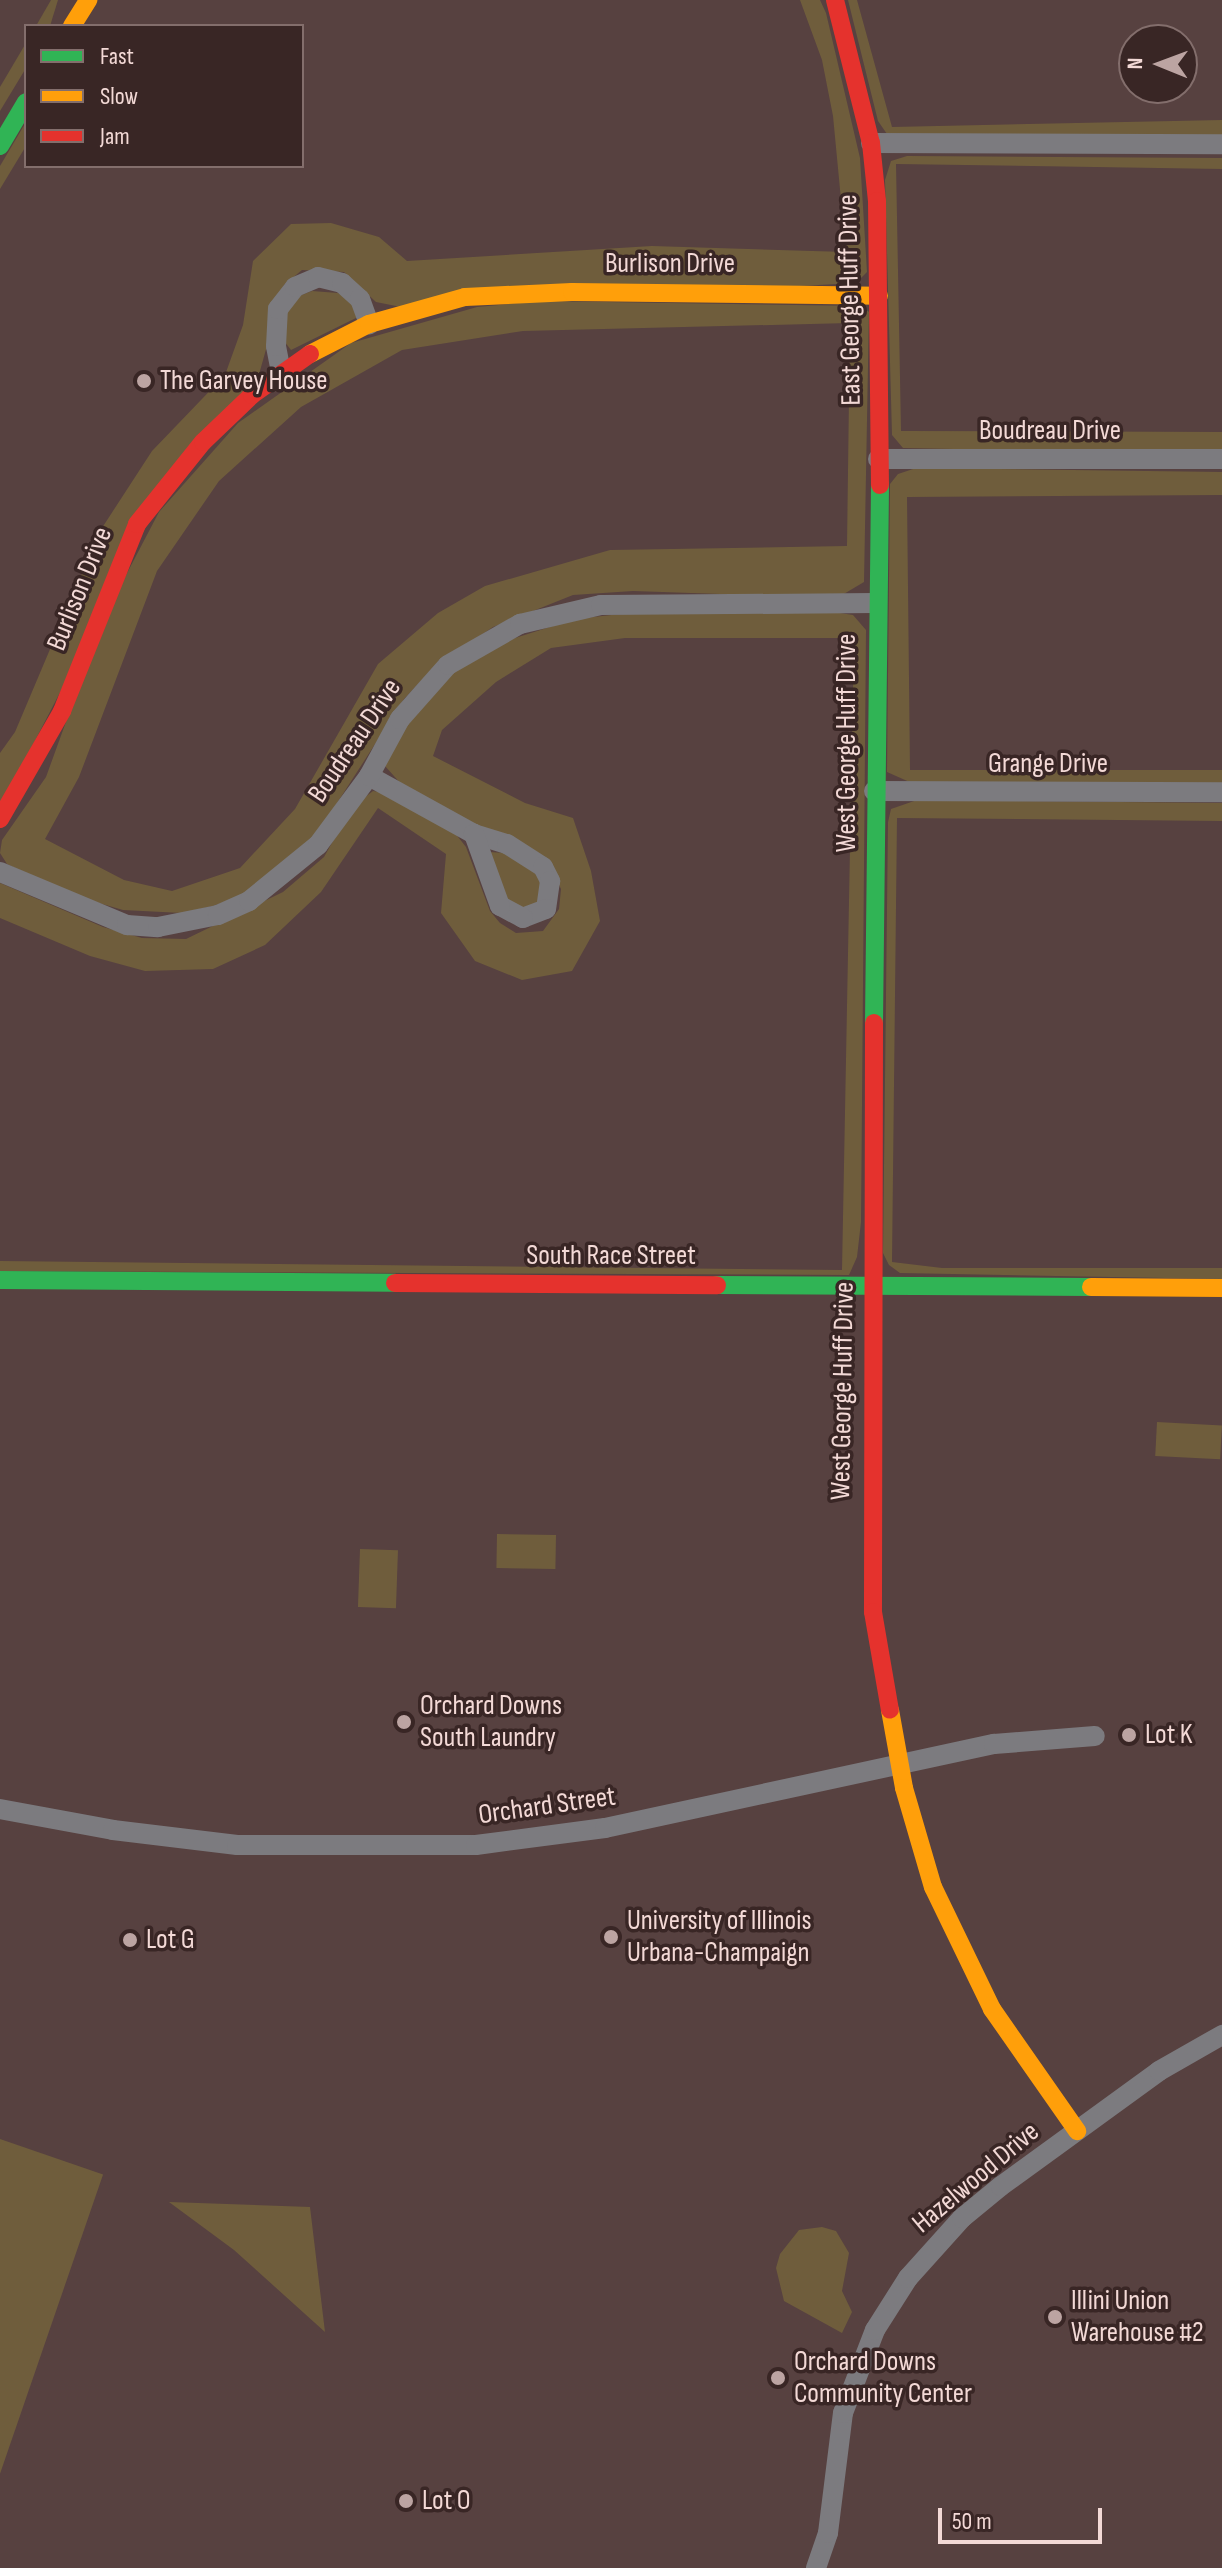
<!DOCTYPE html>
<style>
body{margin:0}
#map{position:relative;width:1222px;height:2568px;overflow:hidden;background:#574140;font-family:"Sofia Sans Condensed",sans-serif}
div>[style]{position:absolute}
.green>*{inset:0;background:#6f5d3c;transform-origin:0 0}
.street>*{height:20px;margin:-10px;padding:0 10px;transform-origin:10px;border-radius:10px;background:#7c7b7f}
.fast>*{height:18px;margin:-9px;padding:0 9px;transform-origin:9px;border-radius:9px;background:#30b455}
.slow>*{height:18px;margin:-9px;padding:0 9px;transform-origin:9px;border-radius:9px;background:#ff9f0a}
.jam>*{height:18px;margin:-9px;padding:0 9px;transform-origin:9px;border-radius:9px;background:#e5322d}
.dots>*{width:22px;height:22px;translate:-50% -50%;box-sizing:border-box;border:4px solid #392625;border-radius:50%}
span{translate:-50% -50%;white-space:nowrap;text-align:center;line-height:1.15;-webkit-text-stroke:7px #392625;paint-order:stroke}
.street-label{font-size:28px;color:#f3d9d6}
.poi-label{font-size:28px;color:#f3d9d6}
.left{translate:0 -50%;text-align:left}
.legend{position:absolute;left:24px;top:24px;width:280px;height:144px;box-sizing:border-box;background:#392625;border:2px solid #836e6c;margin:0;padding:10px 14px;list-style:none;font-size:24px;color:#f3d9d6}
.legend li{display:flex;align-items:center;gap:16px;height:40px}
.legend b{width:40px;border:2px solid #836e6c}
.north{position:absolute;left:1118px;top:24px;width:80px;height:80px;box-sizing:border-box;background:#392625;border:2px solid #836e6c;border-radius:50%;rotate:271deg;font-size:22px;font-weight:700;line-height:32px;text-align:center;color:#f3d9d6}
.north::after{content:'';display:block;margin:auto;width:28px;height:36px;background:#bca4a2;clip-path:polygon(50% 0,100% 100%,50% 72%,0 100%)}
.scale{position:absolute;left:938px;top:2508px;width:164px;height:36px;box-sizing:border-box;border:4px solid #f3d9d6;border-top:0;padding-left:10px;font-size:24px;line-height:28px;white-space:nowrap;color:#f3d9d6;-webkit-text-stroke:6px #392625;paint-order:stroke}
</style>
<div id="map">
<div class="green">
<i style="clip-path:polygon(51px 0,58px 0,50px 26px,36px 26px)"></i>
<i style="clip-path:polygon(800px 0,820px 0,826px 13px,860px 158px,867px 272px,856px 283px,401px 307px,376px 302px,344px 272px,302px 270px,284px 285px,258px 378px,187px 448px,0 808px,0 753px,15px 732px,100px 531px,152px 451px,225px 375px,243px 325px,253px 261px,291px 224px,331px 223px,379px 237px,407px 261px,652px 246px,846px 252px,833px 116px,822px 60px)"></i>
<i style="clip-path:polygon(848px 0,857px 0,892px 127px,1222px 120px,1222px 137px,887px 134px,878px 121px)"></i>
<i style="clip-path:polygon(26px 43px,26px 68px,0 111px,0 87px)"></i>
<i style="clip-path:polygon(26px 122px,26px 146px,0 189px,0 166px)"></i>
<i style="clip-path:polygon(907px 156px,1222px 158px,1222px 169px,896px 164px,901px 431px,1222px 432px,1222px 454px,903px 448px,892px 435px,885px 180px,891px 161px)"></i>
<i style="clip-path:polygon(312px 291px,338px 293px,356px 304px,358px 317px,291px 350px,284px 341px,287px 313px,299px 296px)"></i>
<i style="clip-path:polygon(evenodd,541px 301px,862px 306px,869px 312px,864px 582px,837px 598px,633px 591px,573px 595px,493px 627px,435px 666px,404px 699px,319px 831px,250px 893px,213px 906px,182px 913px,123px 910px,71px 895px,7px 864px,0 853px,2px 840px,46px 777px,104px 617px,159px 512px,238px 423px,351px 343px,477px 307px,541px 301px,850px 323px,847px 546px,610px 550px,485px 586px,438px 613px,378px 664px,295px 809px,240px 868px,172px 891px,124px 880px,45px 839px,79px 777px,157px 571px,219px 481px,301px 407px,402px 350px,523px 331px,850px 323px)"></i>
<i style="clip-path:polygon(916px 468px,1222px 472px,1222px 495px,907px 497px,910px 770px,1222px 770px,1222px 785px,914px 784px,887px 772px,890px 484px,898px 474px)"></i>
<i style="clip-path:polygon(827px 611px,853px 615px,866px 630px,861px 1222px,857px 1257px,849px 1275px,0 1271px,0 1261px,842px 1270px,854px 638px,625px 638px,551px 648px,496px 682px,442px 730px,433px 756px,525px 803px,573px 818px,591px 871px,600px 921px,572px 971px,522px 980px,475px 961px,441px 913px,446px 854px,378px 808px,321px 892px,265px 945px,213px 969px,145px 971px,90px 956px,0 918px,0 883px,103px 927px,142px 938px,186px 939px,283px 892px,324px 857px,352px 807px,373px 791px,387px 793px,455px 833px,466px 847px,490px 911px,500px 923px,516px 933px,543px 931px,559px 909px,561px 889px,551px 869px,402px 785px,385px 766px,398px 737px,449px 674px,493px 645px,575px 619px,630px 613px)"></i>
<i style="clip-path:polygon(917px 800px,1222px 803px,1222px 821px,897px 818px,892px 1262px,942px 1268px,1222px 1268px,1222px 1279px,900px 1273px,889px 1265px,883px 1253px,888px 822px,891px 809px)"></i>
<i style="clip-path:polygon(489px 852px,506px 853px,540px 873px,540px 901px,534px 907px,514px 908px,500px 891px)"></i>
<i style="left:1157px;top:1422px;width:65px;height:34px;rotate:3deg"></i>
<i style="left:497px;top:1534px;width:59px;height:34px;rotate:1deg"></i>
<i style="left:360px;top:1549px;width:38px;height:58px;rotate:2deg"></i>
<i style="left:0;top:2139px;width:109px;height:429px;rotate:19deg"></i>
<i style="clip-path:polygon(169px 2202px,310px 2207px,325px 2332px,234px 2250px)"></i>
<i style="clip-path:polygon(822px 2227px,836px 2231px,849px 2253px,842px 2291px,852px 2312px,842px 2333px,784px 2301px,776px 2268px,780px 2254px,799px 2230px)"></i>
</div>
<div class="street">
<i style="left:871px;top:143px;width:351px;rotate:0.2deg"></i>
<i style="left:281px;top:372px;width:26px;rotate:-101deg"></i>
<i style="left:276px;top:346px;width:37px;rotate:-87deg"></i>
<i style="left:278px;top:309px;width:28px;rotate:-52deg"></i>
<i style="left:295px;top:287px;width:25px;rotate:-23deg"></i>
<i style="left:318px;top:277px;width:25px;rotate:14deg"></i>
<i style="left:342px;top:283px;width:24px;rotate:42deg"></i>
<i style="left:360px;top:299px;width:27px;rotate:70deg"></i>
<i style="left:878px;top:459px;width:344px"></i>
<i style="left:369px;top:776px;width:120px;rotate:28.9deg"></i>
<i style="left:874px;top:791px;width:348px;rotate:0.2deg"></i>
<i style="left:474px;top:834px;width:34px;rotate:17deg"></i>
<i style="left:507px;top:844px;width:43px;rotate:32.6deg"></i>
<i style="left:543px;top:867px;width:16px;rotate:63deg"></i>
<i style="left:550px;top:881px;width:28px;rotate:98deg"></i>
<i style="left:546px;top:909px;width:25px;rotate:159deg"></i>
<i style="left:523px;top:918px;width:26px;rotate:-152deg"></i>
<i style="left:500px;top:906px;width:77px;rotate:-109.9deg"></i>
<i style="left:0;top:872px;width:138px;rotate:22.7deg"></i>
<i style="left:127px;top:925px;width:31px;rotate:4deg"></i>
<i style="left:158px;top:927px;width:61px;rotate:-11.3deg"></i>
<i style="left:218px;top:915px;width:34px;rotate:-24deg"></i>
<i style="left:249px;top:901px;width:89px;rotate:-39.1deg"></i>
<i style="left:318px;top:845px;width:86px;rotate:-53.5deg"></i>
<i style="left:369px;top:776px;width:65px;rotate:-61.5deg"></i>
<i style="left:400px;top:719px;width:72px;rotate:-48.4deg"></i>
<i style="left:448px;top:665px;width:83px;rotate:-29.7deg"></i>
<i style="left:520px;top:624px;width:83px;rotate:-13.2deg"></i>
<i style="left:601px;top:605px;width:274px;rotate:-0.4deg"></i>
<i style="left:0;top:1809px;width:115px;rotate:10.5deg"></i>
<i style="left:113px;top:1830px;width:125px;rotate:6.9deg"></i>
<i style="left:237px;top:1845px;width:239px"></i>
<i style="left:476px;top:1845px;width:130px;rotate:-7.5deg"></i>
<i style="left:605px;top:1828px;width:398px;rotate:-12.2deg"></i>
<i style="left:994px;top:1744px;width:101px;rotate:-4.5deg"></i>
<i style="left:816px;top:2568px;width:37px;rotate:-71deg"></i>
<i style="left:828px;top:2533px;width:121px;rotate:-82.9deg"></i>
<i style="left:843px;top:2413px;width:89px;rotate:-68.9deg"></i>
<i style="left:875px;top:2330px;width:62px;rotate:-57.6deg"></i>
<i style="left:908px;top:2278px;width:81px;rotate:-48deg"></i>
<i style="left:962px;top:2218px;width:50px;rotate:-39.4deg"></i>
<i style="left:1001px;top:2186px;width:195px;rotate:-36deg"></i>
<i style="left:1159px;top:2071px;width:73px;rotate:-29.7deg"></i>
</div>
<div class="fast">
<i style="left:0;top:146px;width:51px;rotate:-59.4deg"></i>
<i style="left:874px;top:1023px;width:538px;rotate:-89.36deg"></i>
<i style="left:0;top:1280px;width:395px;rotate:0.4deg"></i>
<i style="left:717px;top:1285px;width:374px;rotate:0.3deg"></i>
</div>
<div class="slow">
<i style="left:72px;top:26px;width:31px;rotate:-58deg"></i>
<i style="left:310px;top:354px;width:66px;rotate:-27deg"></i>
<i style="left:369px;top:324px;width:100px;rotate:-15.7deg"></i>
<i style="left:465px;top:297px;width:107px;rotate:-2.7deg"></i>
<i style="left:572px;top:292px;width:307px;rotate:0.7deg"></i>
<i style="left:1091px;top:1287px;width:131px;rotate:0.4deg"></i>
<i style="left:890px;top:1710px;width:79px;rotate:79.8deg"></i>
<i style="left:904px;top:1788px;width:103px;rotate:73.7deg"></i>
<i style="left:933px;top:1887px;width:136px;rotate:64.2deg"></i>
<i style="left:992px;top:2009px;width:149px;rotate:55.1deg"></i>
</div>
<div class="jam">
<i style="left:835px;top:0;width:147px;rotate:75.9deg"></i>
<i style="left:871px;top:143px;width:58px;rotate:84.1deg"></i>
<i style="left:877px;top:201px;width:284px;rotate:89.4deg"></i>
<i style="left:0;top:819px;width:125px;rotate:-60.1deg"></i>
<i style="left:62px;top:711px;width:201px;rotate:-68.1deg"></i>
<i style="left:137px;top:524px;width:105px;rotate:-51.2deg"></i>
<i style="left:203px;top:442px;width:68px;rotate:-43.8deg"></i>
<i style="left:252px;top:395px;width:71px;rotate:-35.3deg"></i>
<i style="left:874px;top:1023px;width:589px;rotate:90.1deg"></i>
<i style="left:873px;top:1612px;width:99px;rotate:80.2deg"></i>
<i style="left:395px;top:1283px;width:322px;rotate:0.4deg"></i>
</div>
<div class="dots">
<i style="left:144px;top:381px;background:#bca4a2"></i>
<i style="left:404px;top:1722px;background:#bca4a2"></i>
<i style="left:1129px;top:1735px;background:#bca4a2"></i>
<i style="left:611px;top:1937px;background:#bca4a2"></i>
<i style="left:130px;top:1940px;background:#bca4a2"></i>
<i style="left:1055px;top:2317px;background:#bca4a2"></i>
<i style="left:778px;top:2378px;background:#bca4a2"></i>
<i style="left:406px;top:2501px;background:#bca4a2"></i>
</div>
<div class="street-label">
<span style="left:670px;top:264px">Burlison Drive</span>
<span style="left:850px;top:300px;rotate:-91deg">East George Huff Drive</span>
<span style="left:1050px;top:431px">Boudreau Drive</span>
<span style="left:80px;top:589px;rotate:-68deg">Burlison Drive</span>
<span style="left:355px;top:741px;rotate:-56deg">Boudreau Drive</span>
<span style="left:847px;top:743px;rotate:-90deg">West George Huff Drive</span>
<span style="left:1048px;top:764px">Grange Drive</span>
<span style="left:611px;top:1256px">South Race Street</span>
<span style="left:843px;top:1391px;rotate:-89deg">West George Huff Drive</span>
<span style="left:547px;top:1806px;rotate:-8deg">Orchard Street</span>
<span style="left:976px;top:2178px;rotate:-40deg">Hazelwood Drive</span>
</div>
<div class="poi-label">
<span class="left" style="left:160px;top:381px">The Garvey House</span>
<span class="left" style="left:420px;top:1722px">Orchard Downs<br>South Laundry</span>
<span class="left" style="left:1145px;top:1735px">Lot K</span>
<span class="left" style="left:627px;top:1937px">University of Illinois<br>Urbana-Champaign</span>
<span class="left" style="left:146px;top:1940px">Lot G</span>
<span class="left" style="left:1071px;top:2317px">Illini Union<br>Warehouse #2</span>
<span class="left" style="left:794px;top:2378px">Orchard Downs<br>Community Center</span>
<span class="left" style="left:422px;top:2501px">Lot O</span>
</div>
<ul class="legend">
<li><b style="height:10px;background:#30b455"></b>Fast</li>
<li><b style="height:10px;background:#ff9f0a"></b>Slow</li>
<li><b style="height:10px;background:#e5322d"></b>Jam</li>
</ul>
<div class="north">N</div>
<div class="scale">50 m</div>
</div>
